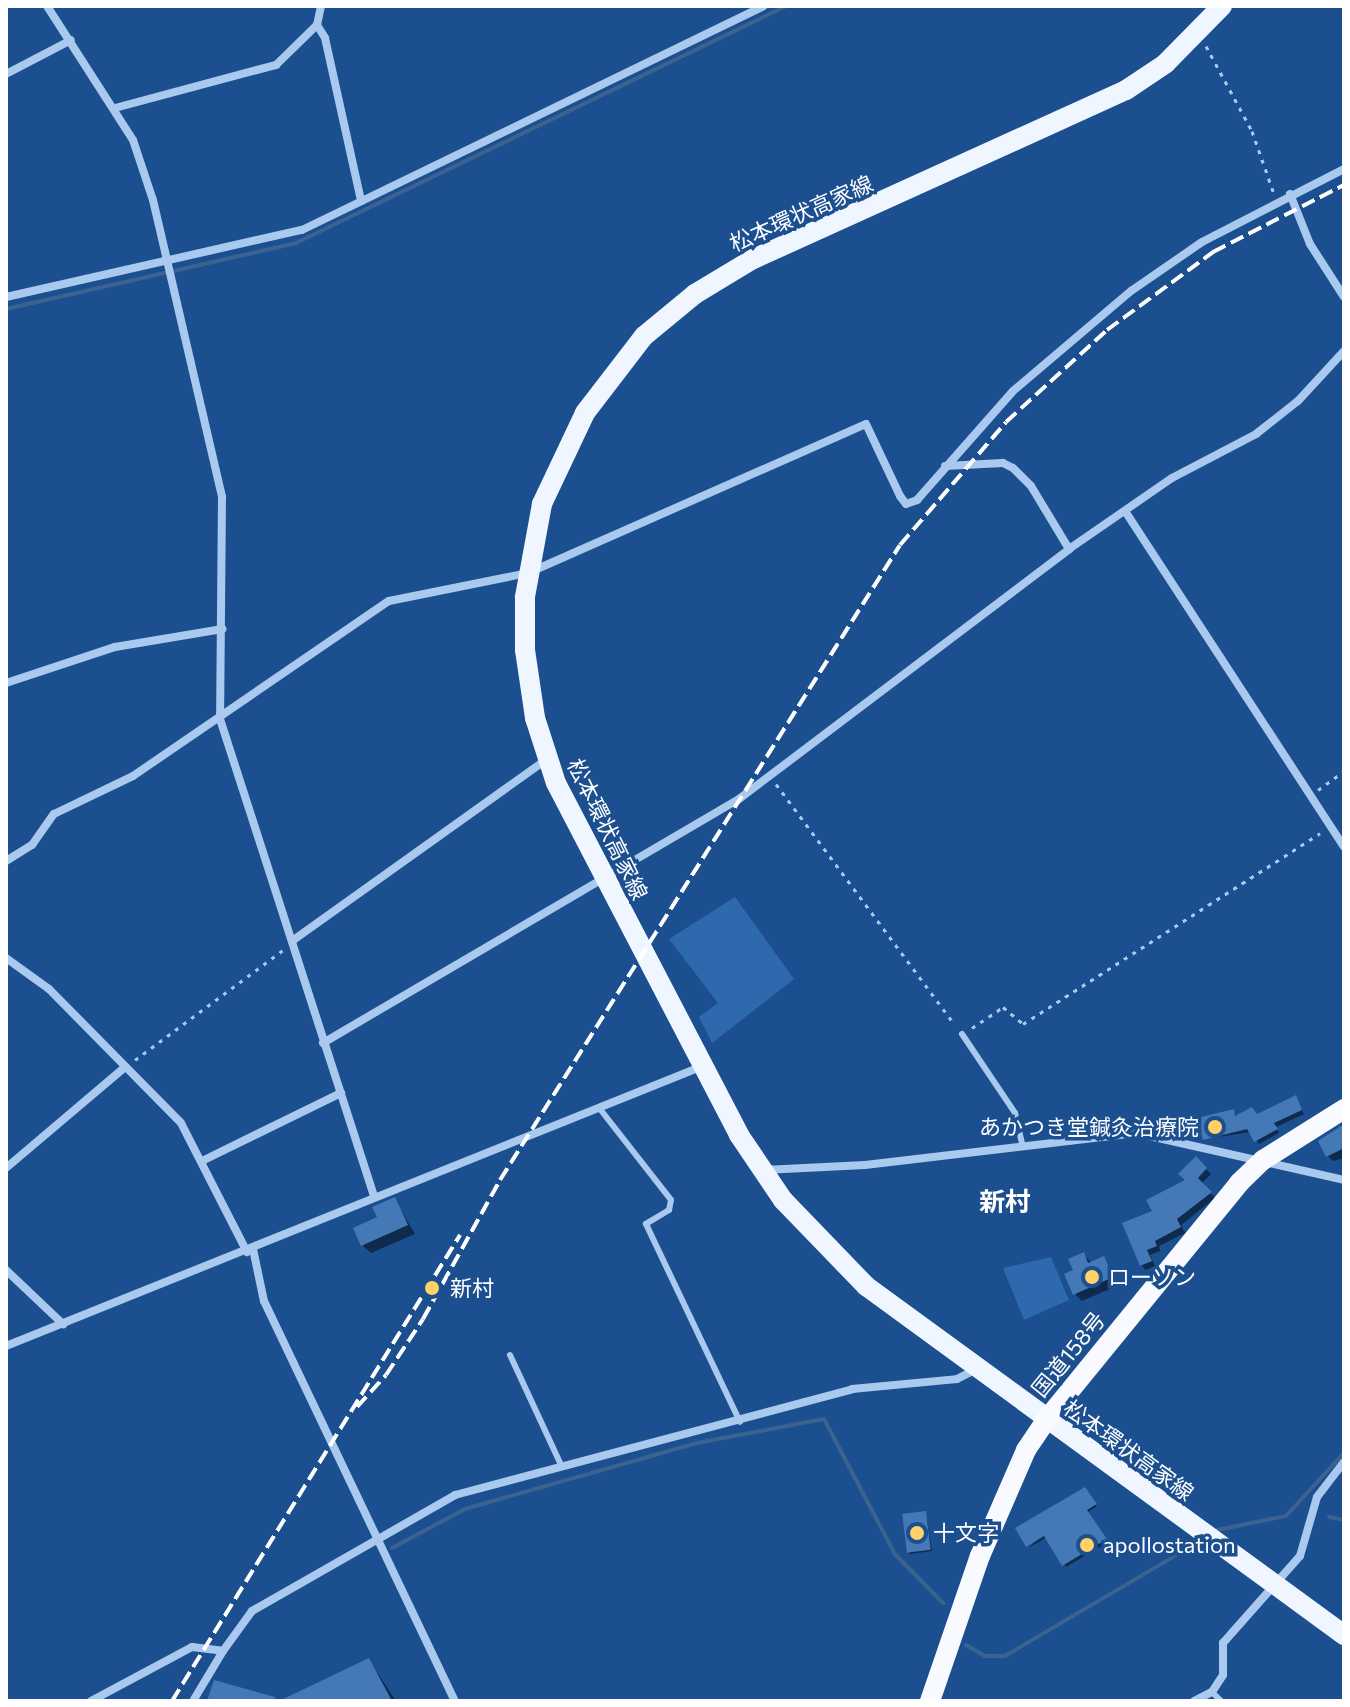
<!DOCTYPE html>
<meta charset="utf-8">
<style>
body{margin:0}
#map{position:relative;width:1350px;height:1707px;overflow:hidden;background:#1b4f8f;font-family:Commissioner,"Noto Sans JP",sans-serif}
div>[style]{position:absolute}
.green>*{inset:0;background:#2e69ad}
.shadow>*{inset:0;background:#0007}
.stream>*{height:4px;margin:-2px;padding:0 2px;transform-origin:2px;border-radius:2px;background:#3c6290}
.building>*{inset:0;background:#4478b7;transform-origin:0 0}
.path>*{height:3px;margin-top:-1.5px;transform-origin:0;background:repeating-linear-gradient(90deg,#a9c9ee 0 4px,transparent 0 10px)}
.service>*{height:6px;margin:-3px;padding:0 3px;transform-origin:3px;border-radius:3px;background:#a9c9ee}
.minor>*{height:8px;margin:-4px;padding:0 4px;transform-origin:4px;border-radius:4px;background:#a9c9ee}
.primary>*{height:20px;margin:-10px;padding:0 10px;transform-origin:10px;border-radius:10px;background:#f0f6ff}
.trunk>*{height:20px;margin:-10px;padding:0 10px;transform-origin:10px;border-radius:10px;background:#f8faff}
.rail>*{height:4px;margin-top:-2px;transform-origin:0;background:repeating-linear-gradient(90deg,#fff 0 14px,transparent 0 20px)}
.dots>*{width:22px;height:22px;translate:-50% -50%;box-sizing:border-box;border:4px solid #1b4f8f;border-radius:50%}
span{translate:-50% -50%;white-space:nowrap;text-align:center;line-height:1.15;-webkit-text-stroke:7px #1b4f8f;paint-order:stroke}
.street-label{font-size:22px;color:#fff}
.poi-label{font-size:22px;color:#fff}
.right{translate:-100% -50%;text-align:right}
.left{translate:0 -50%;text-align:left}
.quarter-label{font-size:26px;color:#fff;font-weight:700}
.frame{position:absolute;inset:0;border:8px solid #fff;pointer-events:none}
</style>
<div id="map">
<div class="green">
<i style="clip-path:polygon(735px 897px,794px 979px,712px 1043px,699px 1017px,718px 1003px,669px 939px)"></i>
<i style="clip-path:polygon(1051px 1257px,1069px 1300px,1024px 1320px,1003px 1268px)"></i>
</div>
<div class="shadow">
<i style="clip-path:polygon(1295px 1098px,1304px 1114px,1276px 1127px,1279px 1133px,1259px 1144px,1251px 1132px,1205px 1139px,1233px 1111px,1237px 1117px,1257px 1116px)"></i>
<i style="clip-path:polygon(1344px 1125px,1344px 1158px,1333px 1161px,1328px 1156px)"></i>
<i style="clip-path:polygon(1196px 1159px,1211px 1174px,1201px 1184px,1215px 1198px,1181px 1225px,1185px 1233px,1159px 1246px,1160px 1251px,1150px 1255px,1155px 1266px,1146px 1270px,1141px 1265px,1155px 1212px,1188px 1181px)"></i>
<i style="clip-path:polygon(395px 1200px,415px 1234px,371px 1253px,362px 1245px)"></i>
<i style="clip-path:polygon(1084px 1255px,1091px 1262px,1104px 1258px,1119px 1285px,1082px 1301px,1075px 1294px,1075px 1271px)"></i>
<i style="clip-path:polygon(1085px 1489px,1097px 1506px,1088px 1512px,1108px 1542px,1066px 1567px,1047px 1537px,1030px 1547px)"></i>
<i style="clip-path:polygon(926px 1513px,932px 1551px,910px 1554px,908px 1552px)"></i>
<i style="clip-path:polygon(369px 1660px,396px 1701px,283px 1701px)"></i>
</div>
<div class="stream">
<i style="left:6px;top:309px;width:297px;rotate:-12.8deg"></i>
<i style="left:296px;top:243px;width:544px;rotate:-25.81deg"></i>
<i style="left:1329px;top:1517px;width:15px;rotate:11deg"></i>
<i style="left:1217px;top:1530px;width:70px;rotate:-11.5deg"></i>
<i style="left:1286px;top:1516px;width:86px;rotate:-47.4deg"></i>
<i style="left:392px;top:1548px;width:83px;rotate:-28.1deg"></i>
<i style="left:465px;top:1509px;width:241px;rotate:-15.9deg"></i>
<i style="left:697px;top:1443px;width:129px;rotate:-10.7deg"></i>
<i style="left:824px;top:1419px;width:153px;rotate:62.3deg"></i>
<i style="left:895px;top:1554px;width:69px;rotate:45.6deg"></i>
<i style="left:966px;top:1645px;width:22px;rotate:30deg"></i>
<i style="left:985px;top:1656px;width:20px"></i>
<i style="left:1005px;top:1656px;width:217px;rotate:-30.5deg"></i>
</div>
<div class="building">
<i style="clip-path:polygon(1296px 1095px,1302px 1110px,1274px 1123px,1278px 1129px,1254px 1142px,1247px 1129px,1203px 1140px,1197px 1118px,1234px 1109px,1235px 1116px,1252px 1107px,1257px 1114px)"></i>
<i style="clip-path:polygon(1344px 1124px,1344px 1148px,1326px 1157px,1318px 1141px)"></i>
<i style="clip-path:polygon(1196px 1156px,1207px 1168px,1198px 1178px,1212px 1192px,1177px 1219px,1181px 1227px,1155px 1241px,1157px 1246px,1147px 1250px,1152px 1261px,1140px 1266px,1122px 1223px,1152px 1211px,1146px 1200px,1185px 1180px,1178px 1174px)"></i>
<i style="clip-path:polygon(395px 1197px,408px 1225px,361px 1246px,353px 1228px,377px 1217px,372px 1207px)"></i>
<i style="clip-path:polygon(1084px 1252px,1088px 1263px,1104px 1256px,1113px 1277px,1073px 1295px,1064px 1274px,1073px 1270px,1068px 1259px)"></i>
<i style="clip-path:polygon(1085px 1487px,1097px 1504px,1087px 1510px,1107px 1539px,1062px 1566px,1044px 1536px,1026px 1547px,1015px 1528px)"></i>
<i style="left:926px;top:1511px;width:39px;height:24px;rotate:83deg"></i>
<i style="clip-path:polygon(369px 1658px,392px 1701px,279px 1701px)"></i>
<i style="clip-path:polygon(214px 1680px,275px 1697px,275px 1701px,207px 1701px)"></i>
</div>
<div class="path">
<i style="left:1206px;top:46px;width:97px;rotate:61.6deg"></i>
<i style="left:1252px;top:131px;width:64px;rotate:70.7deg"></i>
<i style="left:776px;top:784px;width:300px;rotate:53.4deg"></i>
<i style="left:1318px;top:790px;width:32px;rotate:-36deg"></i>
<i style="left:972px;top:1028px;width:37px;rotate:-34deg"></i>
<i style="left:1003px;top:1007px;width:26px;rotate:40deg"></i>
<i style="left:1023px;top:1024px;width:353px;rotate:-32.7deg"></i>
<i style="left:135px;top:1060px;width:184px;rotate:-36.6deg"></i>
</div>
<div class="service">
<i style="left:962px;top:1034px;width:95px;rotate:56.1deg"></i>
<i style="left:1015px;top:1113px;width:32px;rotate:77deg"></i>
<i style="left:600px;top:1109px;width:115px;rotate:52deg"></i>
<i style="left:671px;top:1200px;width:10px;rotate:101deg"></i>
<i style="left:669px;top:1210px;width:27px;rotate:149deg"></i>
<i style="left:646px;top:1224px;width:219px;rotate:64.6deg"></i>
<i style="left:510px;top:1355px;width:121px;rotate:65.1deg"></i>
<i style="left:1212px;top:1692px;width:13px;rotate:45deg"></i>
</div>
<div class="minor">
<i style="left:47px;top:6px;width:159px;rotate:57.3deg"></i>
<i style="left:133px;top:140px;width:63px;rotate:71.6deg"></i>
<i style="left:153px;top:200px;width:305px;rotate:76.9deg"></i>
<i style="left:222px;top:497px;width:222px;rotate:90.5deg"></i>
<i style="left:220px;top:719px;width:501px;rotate:72.11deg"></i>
<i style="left:317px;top:25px;width:15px;rotate:58deg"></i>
<i style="left:325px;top:38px;width:167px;rotate:77.5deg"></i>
<i style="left:6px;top:74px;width:73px;rotate:-27.6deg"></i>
<i style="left:115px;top:108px;width:167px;rotate:-15deg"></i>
<i style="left:276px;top:65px;width:57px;rotate:-44.3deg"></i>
<i style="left:317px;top:25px;width:19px;rotate:-78deg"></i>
<i style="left:1290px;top:194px;width:54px;rotate:68.2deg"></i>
<i style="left:1310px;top:244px;width:63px;rotate:57.3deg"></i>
<i style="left:6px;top:297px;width:303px;rotate:-12.8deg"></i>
<i style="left:302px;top:230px;width:513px;rotate:-25.87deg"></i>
<i style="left:945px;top:466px;width:58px;rotate:-3deg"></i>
<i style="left:1003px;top:463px;width:11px;rotate:27deg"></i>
<i style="left:1013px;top:468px;width:25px;rotate:45deg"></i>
<i style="left:1031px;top:486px;width:74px;rotate:58.9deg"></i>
<i style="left:1125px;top:511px;width:401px;rotate:56.9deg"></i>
<i style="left:6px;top:683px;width:115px;rotate:-18.3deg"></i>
<i style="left:115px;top:647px;width:109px;rotate:-9.5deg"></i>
<i style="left:6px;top:861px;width:31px;rotate:-32deg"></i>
<i style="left:32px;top:845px;width:38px;rotate:-55deg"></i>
<i style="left:54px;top:814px;width:88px;rotate:-25.7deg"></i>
<i style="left:133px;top:776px;width:310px;rotate:-34.4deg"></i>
<i style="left:389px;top:601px;width:142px;rotate:-11.4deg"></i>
<i style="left:528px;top:573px;width:369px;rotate:-23.8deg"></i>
<i style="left:866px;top:424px;width:80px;rotate:64.7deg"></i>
<i style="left:900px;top:496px;width:10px;rotate:53deg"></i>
<i style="left:906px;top:504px;width:12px;rotate:-20deg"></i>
<i style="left:917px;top:500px;width:145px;rotate:-48.6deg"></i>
<i style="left:1013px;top:391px;width:155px;rotate:-40.3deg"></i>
<i style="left:1131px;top:291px;width:86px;rotate:-34.6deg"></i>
<i style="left:1202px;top:242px;width:160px;rotate:-27.2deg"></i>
<i style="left:292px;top:941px;width:313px;rotate:-35.5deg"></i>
<i style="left:6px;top:958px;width:53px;rotate:35.8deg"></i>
<i style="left:49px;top:989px;width:188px;rotate:45.4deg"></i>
<i style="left:181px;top:1123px;width:145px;rotate:62.9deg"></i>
<i style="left:323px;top:1043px;width:482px;rotate:-30.4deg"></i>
<i style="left:739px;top:799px;width:414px;rotate:-37.1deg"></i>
<i style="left:1069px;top:549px;width:125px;rotate:-34.6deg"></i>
<i style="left:1172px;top:478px;width:95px;rotate:-27.6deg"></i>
<i style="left:1256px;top:434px;width:53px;rotate:-38.2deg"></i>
<i style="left:1298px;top:401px;width:68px;rotate:-47.4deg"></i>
<i style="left:202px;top:1161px;width:155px;rotate:-26.1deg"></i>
<i style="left:6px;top:1168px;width:156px;rotate:-40.3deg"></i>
<i style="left:764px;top:1170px;width:101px;rotate:-2.8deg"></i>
<i style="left:865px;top:1165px;width:273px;rotate:-6.7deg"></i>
<i style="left:1136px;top:1133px;width:213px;rotate:12.7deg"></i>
<i style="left:253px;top:1249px;width:53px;rotate:78.1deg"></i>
<i style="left:264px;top:1301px;width:443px;rotate:64.5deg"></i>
<i style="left:6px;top:1270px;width:79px;rotate:43.5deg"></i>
<i style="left:6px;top:1346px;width:751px;rotate:-21.89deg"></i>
<i style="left:91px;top:1701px;width:115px;rotate:-28.1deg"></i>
<i style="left:192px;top:1647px;width:31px;rotate:7deg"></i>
<i style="left:223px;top:1651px;width:49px;rotate:-54.1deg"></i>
<i style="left:252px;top:1611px;width:234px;rotate:-29.7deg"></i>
<i style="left:455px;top:1495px;width:411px;rotate:-14.9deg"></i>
<i style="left:852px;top:1389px;width:105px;rotate:-5.4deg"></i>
<i style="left:957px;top:1379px;width:20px;rotate:-27deg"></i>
<i style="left:193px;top:1701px;width:58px;rotate:-59deg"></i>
<i style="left:1194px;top:1701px;width:20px;rotate:-27deg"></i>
<i style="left:1212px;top:1692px;width:20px;rotate:-57deg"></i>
<i style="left:1223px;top:1675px;width:32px;rotate:-90deg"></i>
<i style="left:1223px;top:1643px;width:116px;rotate:-48.5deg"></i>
<i style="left:1300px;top:1556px;width:61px;rotate:-73.9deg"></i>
<i style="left:1317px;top:1497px;width:44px;rotate:-52.4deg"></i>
</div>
<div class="primary">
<i style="left:1222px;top:6px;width:81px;rotate:134.5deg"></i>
<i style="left:1165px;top:64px;width:47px;rotate:146.3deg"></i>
<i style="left:1126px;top:90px;width:409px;rotate:155.6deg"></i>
<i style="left:753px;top:259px;width:68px;rotate:148.9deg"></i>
<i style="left:695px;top:294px;width:66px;rotate:140.5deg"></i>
<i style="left:644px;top:336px;width:97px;rotate:127.5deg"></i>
<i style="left:585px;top:413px;width:101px;rotate:115.3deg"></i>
<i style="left:542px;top:504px;width:95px;rotate:100.4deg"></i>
<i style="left:525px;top:597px;width:53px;rotate:90deg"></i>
<i style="left:525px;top:650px;width:69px;rotate:81.6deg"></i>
<i style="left:535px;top:718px;width:68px;rotate:72.1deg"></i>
<i style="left:556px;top:783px;width:397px;rotate:62.5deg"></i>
<i style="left:739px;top:1135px;width:78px;rotate:55.9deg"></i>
<i style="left:783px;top:1200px;width:120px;rotate:46deg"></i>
<i style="left:866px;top:1286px;width:592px;rotate:36.13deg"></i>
</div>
<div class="trunk">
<i style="left:930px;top:1701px;width:153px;rotate:-71deg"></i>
<i style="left:980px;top:1556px;width:116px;rotate:-66.5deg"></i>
<i style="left:1026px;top:1450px;width:36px;rotate:-56deg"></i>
<i style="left:1046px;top:1420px;width:306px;rotate:-50.8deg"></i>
<i style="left:1239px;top:1183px;width:33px;rotate:-44deg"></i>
<i style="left:1263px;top:1160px;width:96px;rotate:-32.2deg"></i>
</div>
<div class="rail">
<i style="left:357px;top:1407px;width:43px;rotate:-47.8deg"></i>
<i style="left:386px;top:1375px;width:67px;rotate:-56.5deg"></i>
<i style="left:423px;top:1319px;width:159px;rotate:-61deg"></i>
<i style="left:500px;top:1180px;width:750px;rotate:-57.79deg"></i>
<i style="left:900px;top:545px;width:162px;rotate:-49.2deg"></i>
<i style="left:1006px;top:422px;width:137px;rotate:-42.3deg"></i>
<i style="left:1107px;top:330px;width:132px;rotate:-36.3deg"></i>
<i style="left:1213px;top:252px;width:147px;rotate:-27.1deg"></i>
<i style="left:172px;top:1701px;width:548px;rotate:-58.28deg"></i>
</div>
<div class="dots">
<i style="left:1215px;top:1127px;background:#ffd166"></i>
<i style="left:1092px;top:1277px;background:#ffd166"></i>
<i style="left:432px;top:1288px;background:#ffd166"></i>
<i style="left:917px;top:1533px;background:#ffd166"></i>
<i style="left:1087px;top:1545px;background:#ffd166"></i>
</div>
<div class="street-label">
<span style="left:801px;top:213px;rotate:-24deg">松本環状高家線</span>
<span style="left:608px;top:829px;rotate:64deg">松本環状高家線</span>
<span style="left:1068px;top:1354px;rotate:-51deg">国道158号</span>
<span style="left:1129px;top:1450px;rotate:36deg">松本環状高家線</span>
</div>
<div class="poi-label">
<span class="right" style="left:1199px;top:1127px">あかつき堂鍼灸治療院</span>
<span class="left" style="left:1108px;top:1277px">ローソン</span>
<span class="left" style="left:450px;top:1288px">新村</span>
<span class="left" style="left:933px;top:1533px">十文字</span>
<span class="left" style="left:1103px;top:1545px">apollostation</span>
</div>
<div class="quarter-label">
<span style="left:1005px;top:1201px">新村</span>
</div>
<div class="frame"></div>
</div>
